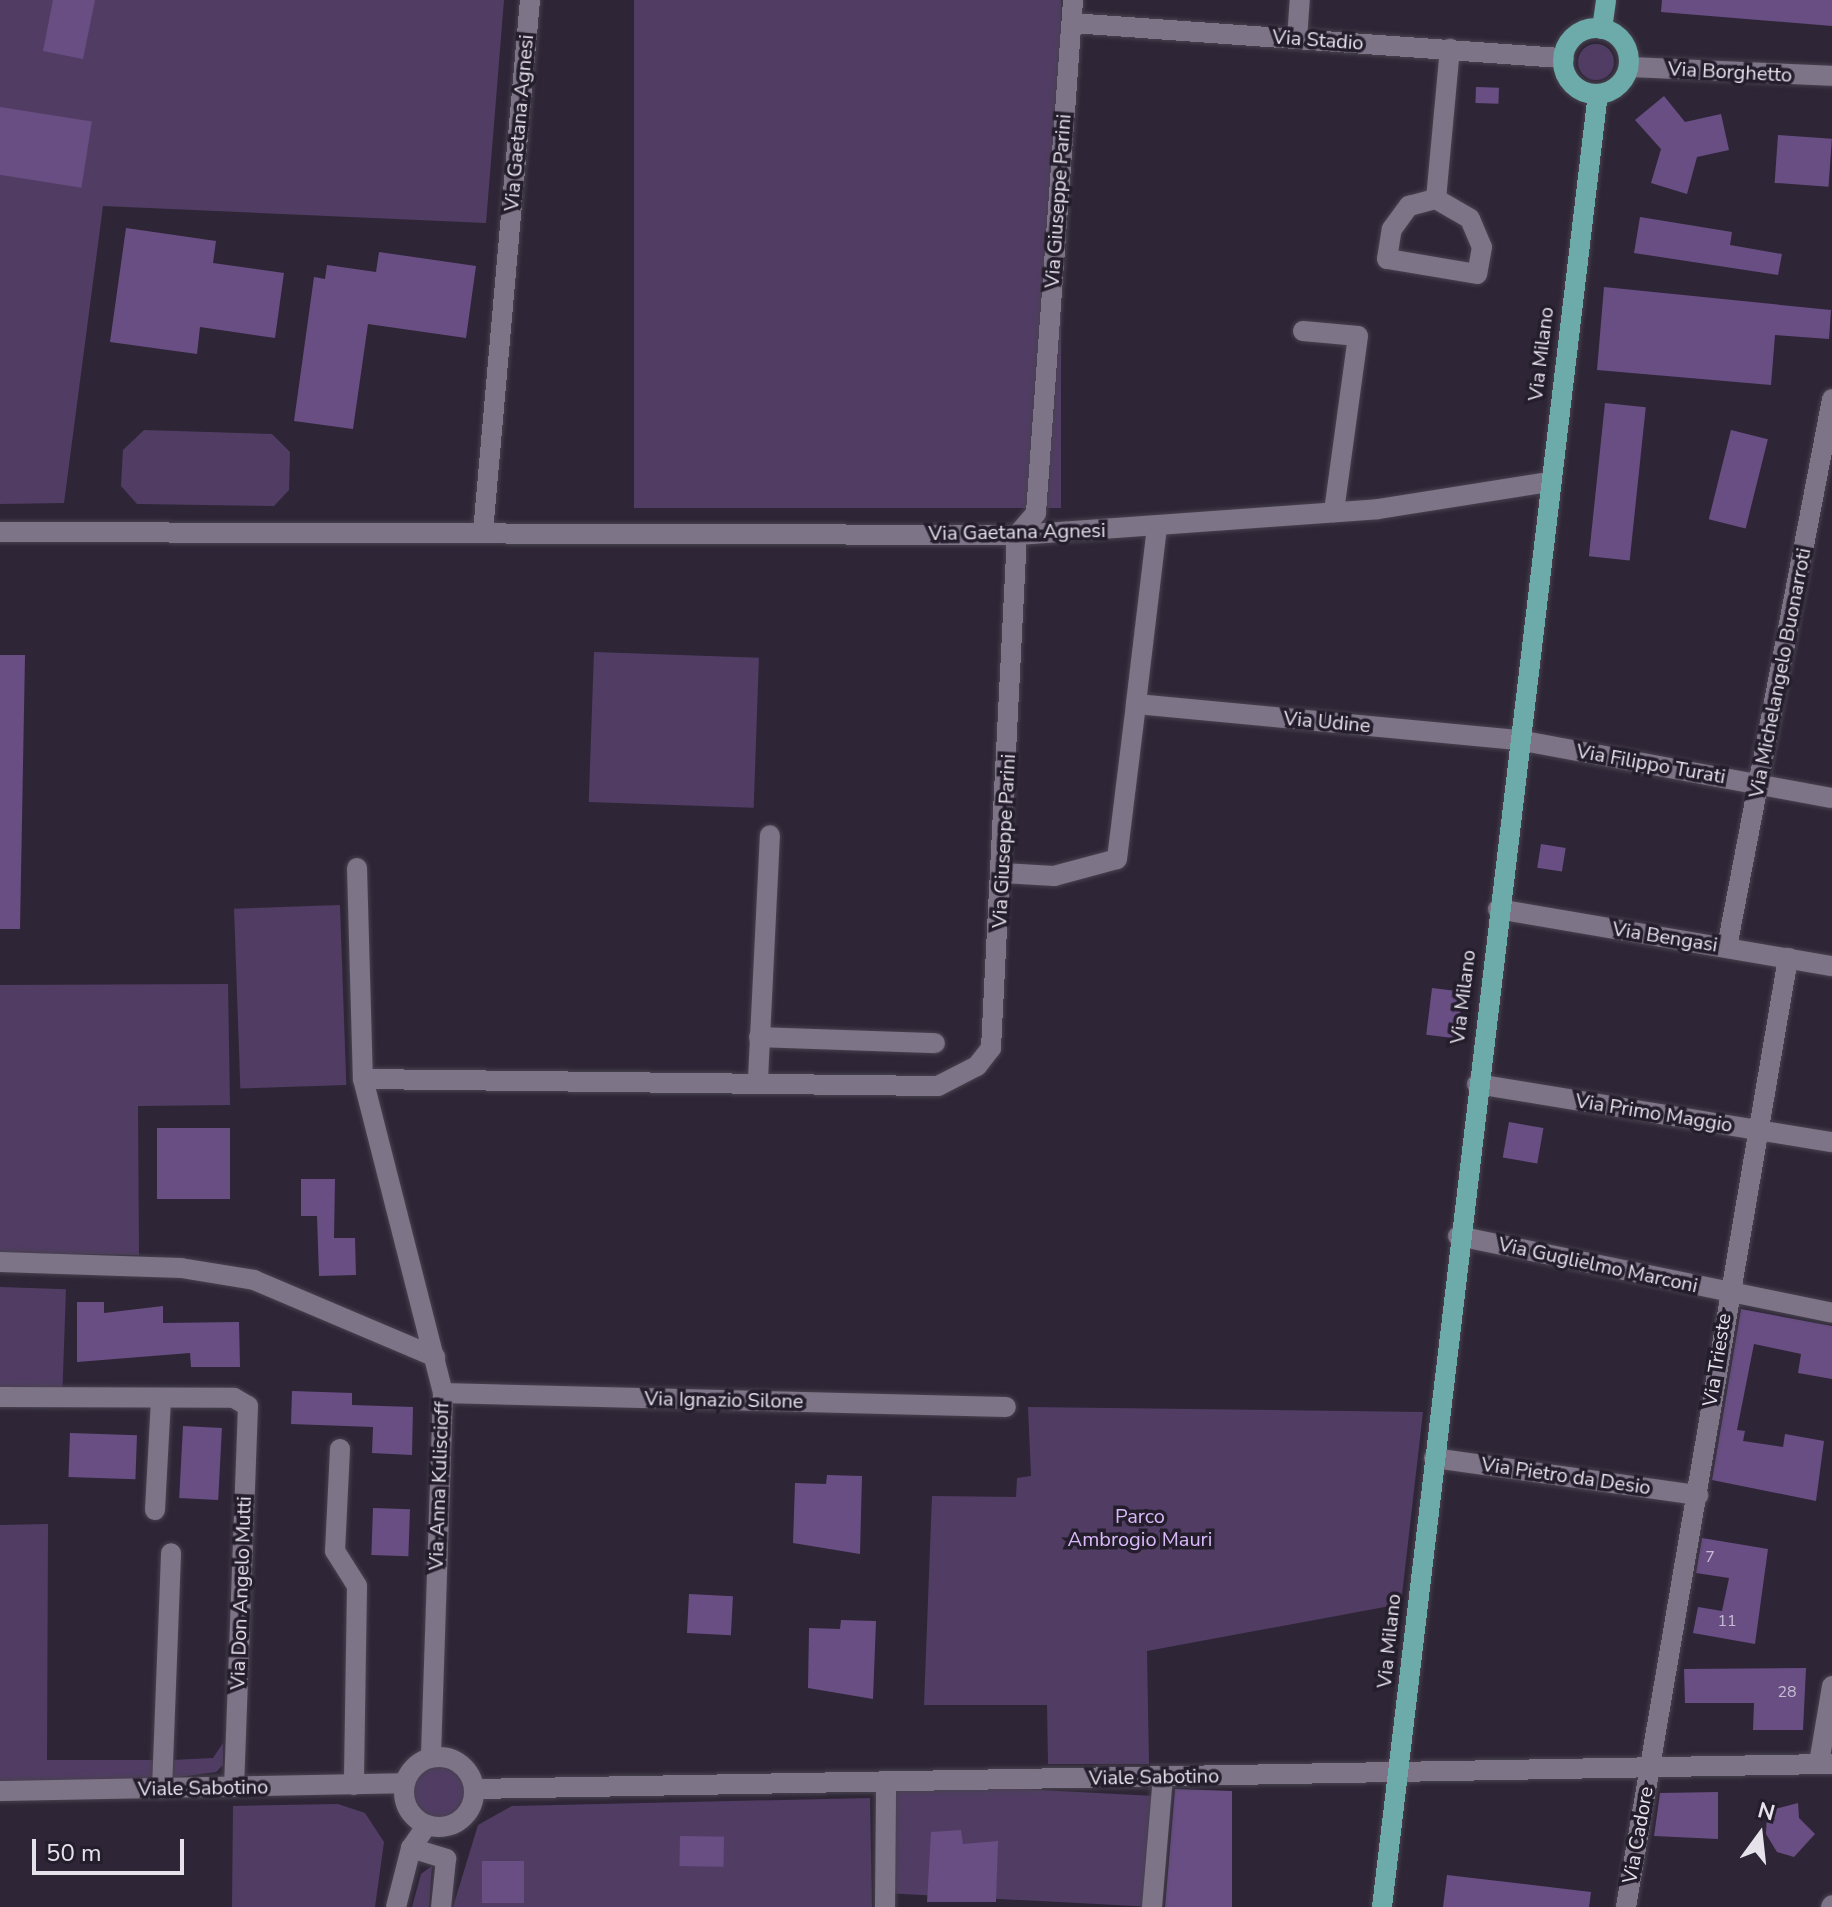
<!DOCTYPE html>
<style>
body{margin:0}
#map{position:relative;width:1832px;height:1907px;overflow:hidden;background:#2e2636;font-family:"Nunito Sans",sans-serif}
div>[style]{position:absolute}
.green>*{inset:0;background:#513d64;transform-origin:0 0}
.round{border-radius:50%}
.building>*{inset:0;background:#694e84;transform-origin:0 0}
.roads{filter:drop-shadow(0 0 2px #48424f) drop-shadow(0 0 2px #48424f)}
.minor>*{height:20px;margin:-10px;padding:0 10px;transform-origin:10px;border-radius:10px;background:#7d7487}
.minor>.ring{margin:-10px;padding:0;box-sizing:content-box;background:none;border:20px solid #7d7487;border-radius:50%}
.major>*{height:20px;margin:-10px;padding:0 10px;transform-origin:10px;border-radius:10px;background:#6caba9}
.major>.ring{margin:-10px;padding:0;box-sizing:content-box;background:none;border:20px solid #6caba9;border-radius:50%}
span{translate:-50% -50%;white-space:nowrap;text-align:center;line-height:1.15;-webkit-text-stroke:7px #241d2c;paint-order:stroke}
.number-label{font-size:16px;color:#c7bdd2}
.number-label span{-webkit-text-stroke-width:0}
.street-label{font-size:20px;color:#e6e2ec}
.park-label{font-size:20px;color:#d9b9fa}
.north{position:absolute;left:1720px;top:1795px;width:80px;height:80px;-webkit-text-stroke:6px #241d2c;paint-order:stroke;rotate:15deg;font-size:22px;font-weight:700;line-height:32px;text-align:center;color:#e6e2ec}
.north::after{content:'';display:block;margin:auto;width:28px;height:36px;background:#e6e2ec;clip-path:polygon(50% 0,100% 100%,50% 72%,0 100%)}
.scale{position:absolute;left:32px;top:1839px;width:152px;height:36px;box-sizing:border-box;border:4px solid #e6e2ec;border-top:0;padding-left:10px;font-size:24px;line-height:28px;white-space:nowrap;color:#e6e2ec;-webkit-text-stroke:6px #241d2c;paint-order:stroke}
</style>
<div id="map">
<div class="green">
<i style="clip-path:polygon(0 0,504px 0,486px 223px,103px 206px,64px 503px,0 504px)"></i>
<i style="left:634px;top:0;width:427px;height:508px"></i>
<i class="round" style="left:1578px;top:44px;width:36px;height:36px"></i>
<i style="clip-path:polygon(144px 430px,272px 434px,290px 452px,289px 490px,274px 506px,137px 504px,121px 486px,123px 450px)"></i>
<i style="left:594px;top:652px;width:165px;height:150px;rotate:2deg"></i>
<i style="left:340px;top:905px;width:180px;height:106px;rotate:88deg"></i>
<i style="clip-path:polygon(228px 984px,230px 1105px,138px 1106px,139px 1255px,0 1253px,0 985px)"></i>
<i style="left:0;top:1287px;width:66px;height:101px;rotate:2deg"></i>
<i style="clip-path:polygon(1028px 1407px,1423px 1412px,1401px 1604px,1147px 1651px,1149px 1764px,1048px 1764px,1047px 1705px,924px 1705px,932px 1496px,1016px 1497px,1017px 1478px,1031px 1476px)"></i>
<i style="clip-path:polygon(48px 1524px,47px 1760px,154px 1760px,153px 1779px,0 1781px,0 1525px)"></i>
<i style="clip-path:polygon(223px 1743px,223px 1765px,216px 1772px,172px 1778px,172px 1760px,213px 1758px)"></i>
<i class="round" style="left:414px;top:1767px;width:50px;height:50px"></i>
<i style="left:1155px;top:1796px;width:111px;height:261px;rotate:93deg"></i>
<i style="clip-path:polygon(870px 1798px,872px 1907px,453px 1907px,478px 1825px,512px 1806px)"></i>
<i style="clip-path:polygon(338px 1804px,365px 1813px,384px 1842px,375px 1907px,232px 1907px,233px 1806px)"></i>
<i style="clip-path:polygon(432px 1866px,429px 1907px,412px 1907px,421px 1874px)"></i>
</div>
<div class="building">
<i style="clip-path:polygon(53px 0,95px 0,83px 59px,43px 51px)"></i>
<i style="clip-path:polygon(1662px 0,1832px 0,1832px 26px,1661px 12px)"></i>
<i style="left:1476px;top:87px;width:23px;height:16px;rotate:2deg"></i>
<i style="clip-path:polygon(1664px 96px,1685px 122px,1721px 114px,1729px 150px,1697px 157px,1687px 194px,1651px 183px,1661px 149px,1635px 120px)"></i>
<i style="left:0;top:107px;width:93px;height:67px;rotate:9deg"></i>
<i style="left:1778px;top:135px;width:54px;height:48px;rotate:4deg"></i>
<i style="clip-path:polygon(1640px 217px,1732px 232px,1730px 245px,1782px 254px,1778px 275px,1634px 253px)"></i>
<i style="clip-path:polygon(126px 228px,216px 241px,213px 263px,284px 273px,275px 338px,200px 327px,197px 354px,110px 342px)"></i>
<i style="clip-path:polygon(379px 252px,476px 266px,466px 338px,368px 324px,353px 429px,294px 421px,314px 277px,325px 279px,327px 265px,376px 272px)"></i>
<i style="clip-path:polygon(1604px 287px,1831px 310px,1829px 339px,1775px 335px,1771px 385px,1597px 370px)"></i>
<i style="left:1605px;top:403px;width:41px;height:154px;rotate:6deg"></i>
<i style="left:1731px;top:430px;width:38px;height:92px;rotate:14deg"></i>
<i style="clip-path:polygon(0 655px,25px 655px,20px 929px,0 929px)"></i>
<i style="left:1541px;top:844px;width:25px;height:24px;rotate:9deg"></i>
<i style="left:1432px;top:988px;width:31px;height:47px;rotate:7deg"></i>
<i style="left:1509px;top:1122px;width:35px;height:36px;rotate:10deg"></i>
<i style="left:157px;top:1128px;width:73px;height:71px"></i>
<i style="clip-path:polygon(301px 1179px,335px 1179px,334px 1238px,355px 1238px,356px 1275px,319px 1276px,317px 1216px,301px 1216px)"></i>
<i style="clip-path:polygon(77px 1302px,104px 1302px,104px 1313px,163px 1306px,163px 1323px,239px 1322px,240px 1367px,191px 1367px,190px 1353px,77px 1362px)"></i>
<i style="clip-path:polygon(1741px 1309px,1832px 1326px,1832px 1379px,1798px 1373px,1801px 1354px,1754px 1344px,1737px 1430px,1745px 1431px,1743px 1441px,1783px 1447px,1785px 1434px,1824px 1441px,1816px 1501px,1712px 1480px)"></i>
<i style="clip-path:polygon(292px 1391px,352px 1393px,352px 1405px,413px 1407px,412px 1455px,372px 1453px,373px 1427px,291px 1424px)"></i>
<i style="left:183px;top:1426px;width:39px;height:72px;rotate:3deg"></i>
<i style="left:70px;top:1433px;width:67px;height:44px;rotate:2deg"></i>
<i style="clip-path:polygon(827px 1475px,862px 1476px,860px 1554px,793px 1543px,795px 1483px,826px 1484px)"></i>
<i style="left:373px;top:1508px;width:37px;height:47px;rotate:2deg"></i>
<i style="clip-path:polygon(1702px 1538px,1768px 1549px,1755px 1644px,1693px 1633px,1698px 1607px,1722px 1611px,1729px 1578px,1696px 1573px)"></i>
<i style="left:689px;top:1594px;width:44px;height:39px;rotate:3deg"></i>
<i style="clip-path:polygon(841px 1620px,876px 1621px,873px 1699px,808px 1688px,809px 1628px,840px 1629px)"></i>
<i style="clip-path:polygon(1806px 1668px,1803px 1730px,1753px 1730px,1754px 1703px,1685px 1703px,1684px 1669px)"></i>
<i style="clip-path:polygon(1175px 1789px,1232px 1791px,1232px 1907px,1165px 1907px)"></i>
<i style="clip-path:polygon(1718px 1792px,1718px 1839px,1654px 1836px,1660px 1793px)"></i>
<i style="clip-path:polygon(1798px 1803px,1799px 1818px,1815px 1834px,1794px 1857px,1777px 1852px,1766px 1834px,1767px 1811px)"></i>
<i style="clip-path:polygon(961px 1830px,963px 1844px,998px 1841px,996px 1902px,927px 1902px,931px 1832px)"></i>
<i style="left:680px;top:1836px;width:44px;height:30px;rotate:1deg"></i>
<i style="left:482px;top:1861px;width:42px;height:42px"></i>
<i style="clip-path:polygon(1447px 1875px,1591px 1892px,1589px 1907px,1443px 1907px)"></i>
</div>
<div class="roads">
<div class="minor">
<i style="left:1072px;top:23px;width:493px;rotate:4.1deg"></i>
<i style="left:1297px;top:39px;width:39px;rotate:-86deg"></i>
<i style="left:1629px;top:67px;width:203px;rotate:2.5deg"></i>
<i style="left:1436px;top:199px;width:39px;rotate:30deg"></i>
<i style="left:1470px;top:219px;width:30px;rotate:67deg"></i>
<i style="left:1482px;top:247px;width:27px;rotate:100deg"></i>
<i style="left:1477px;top:274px;width:91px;rotate:-170.5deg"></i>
<i style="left:1387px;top:259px;width:30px;rotate:-81deg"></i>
<i style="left:1392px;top:229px;width:29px;rotate:-54deg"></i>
<i style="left:1409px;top:206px;width:28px;rotate:-15deg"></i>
<i style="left:1436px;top:199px;width:151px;rotate:-84.7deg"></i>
<i style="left:1303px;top:331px;width:55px;rotate:5.2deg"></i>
<i style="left:1358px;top:336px;width:178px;rotate:97.8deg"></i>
<i style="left:1157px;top:527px;width:178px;rotate:96.8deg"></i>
<i style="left:1136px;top:704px;width:384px;rotate:5.4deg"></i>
<i style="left:1518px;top:740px;width:319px;rotate:10.5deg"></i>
<i style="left:0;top:532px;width:1017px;rotate:0.17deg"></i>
<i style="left:1017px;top:535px;width:362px;rotate:-4.1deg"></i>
<i style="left:1378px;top:509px;width:173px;rotate:-9deg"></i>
<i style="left:483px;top:532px;width:534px;rotate:-84.95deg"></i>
<i style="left:357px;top:868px;width:211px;rotate:88.4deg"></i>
<i style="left:363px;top:1079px;width:324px;rotate:75.7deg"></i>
<i style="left:443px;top:1393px;width:364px;rotate:91.9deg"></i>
<i style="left:1003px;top:873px;width:51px;rotate:3.4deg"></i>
<i style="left:1054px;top:876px;width:65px;rotate:-15.1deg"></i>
<i style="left:1117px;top:859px;width:156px;rotate:-83deg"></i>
<i style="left:1498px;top:909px;width:339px;rotate:9.7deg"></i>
<i style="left:1727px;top:947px;width:558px;rotate:-79.15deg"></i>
<i style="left:759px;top:1037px;width:176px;rotate:2deg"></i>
<i style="left:363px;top:1079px;width:575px;rotate:0.7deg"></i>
<i style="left:938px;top:1086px;width:44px;rotate:-27.1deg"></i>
<i style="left:977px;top:1066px;width:23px;rotate:-52deg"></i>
<i style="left:991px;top:1048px;width:514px;rotate:-87.1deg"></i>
<i style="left:1017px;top:535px;width:29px;rotate:-49deg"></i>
<i style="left:1036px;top:513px;width:514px;rotate:-85.87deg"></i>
<i style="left:758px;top:1079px;width:244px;rotate:-87.2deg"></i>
<i style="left:1477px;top:1084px;width:360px;rotate:9.3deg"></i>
<i style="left:1458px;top:1236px;width:382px;rotate:11.6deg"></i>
<i style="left:0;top:1262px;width:181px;rotate:1.9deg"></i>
<i style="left:181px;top:1268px;width:74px;rotate:9.3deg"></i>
<i style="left:254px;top:1280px;width:197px;rotate:23deg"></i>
<i style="left:443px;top:1393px;width:563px;rotate:1.42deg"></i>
<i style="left:0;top:1397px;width:234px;rotate:0.2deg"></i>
<i style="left:234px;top:1398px;width:16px;rotate:30deg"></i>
<i style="left:248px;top:1406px;width:381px;rotate:92.1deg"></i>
<i style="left:340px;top:1449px;width:102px;rotate:92.8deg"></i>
<i style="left:335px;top:1551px;width:41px;rotate:57.8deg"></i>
<i style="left:357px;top:1586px;width:199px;rotate:90.9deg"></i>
<i style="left:1434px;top:1458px;width:267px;rotate:8deg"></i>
<i style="left:155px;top:1510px;width:112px;rotate:-86.9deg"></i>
<i class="ring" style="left:404px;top:1757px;width:50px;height:50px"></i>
<i style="left:1819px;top:1763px;width:78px;rotate:-80.4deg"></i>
<i style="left:162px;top:1789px;width:236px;rotate:-87.8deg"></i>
<i style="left:475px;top:1789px;width:1357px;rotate:-1.06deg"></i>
<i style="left:0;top:1791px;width:405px;rotate:-1.1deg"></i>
<i style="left:411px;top:1848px;width:37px;rotate:17deg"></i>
<i style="left:446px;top:1859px;width:48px;rotate:95.9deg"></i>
<i style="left:396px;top:1907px;width:61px;rotate:-75.7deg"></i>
<i style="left:411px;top:1848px;width:28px;rotate:-55deg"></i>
<i style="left:885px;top:1907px;width:125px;rotate:-89.5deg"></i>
<i style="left:1152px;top:1907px;width:131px;rotate:-85.2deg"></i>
<i style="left:1626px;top:1907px;width:963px;rotate:-80.31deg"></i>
<i style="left:1831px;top:1907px;width:2px;rotate:-63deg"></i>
</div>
<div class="major">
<i class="ring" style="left:1563px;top:28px;width:46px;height:46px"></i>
<i style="left:1602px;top:29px;width:29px;rotate:-82deg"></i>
<i style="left:1382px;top:1907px;width:1826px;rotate:-83.21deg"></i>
</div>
</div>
<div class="number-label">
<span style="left:1710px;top:1557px">7</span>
<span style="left:1727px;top:1621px">11</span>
<span style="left:1787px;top:1692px">28</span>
</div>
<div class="street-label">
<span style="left:1318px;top:40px;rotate:4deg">Via Stadio</span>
<span style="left:1730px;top:72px;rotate:3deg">Via Borghetto</span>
<span style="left:519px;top:123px;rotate:-85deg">Via Gaetana Agnesi</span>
<span style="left:1058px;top:201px;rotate:-86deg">Via Giuseppe Parini</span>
<span style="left:1541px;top:354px;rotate:-83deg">Via Milano</span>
<span style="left:1017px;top:532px;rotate:-1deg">Via Gaetana Agnesi</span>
<span style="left:1780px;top:673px;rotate:-79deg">Via Michelangelo Buonarroti</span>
<span style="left:1327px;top:722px;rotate:5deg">Via Udine</span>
<span style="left:1651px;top:764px;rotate:10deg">Via Filippo Turati</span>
<span style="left:1004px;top:841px;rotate:-87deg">Via Giuseppe Parini</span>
<span style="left:1665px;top:937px;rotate:9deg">Via Bengasi</span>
<span style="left:1463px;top:997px;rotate:-83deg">Via Milano</span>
<span style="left:1654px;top:1113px;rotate:9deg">Via Primo Maggio</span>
<span style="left:1598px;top:1265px;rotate:12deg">Via Guglielmo Marconi</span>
<span style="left:1717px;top:1360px;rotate:-81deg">Via Trieste</span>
<span style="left:724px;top:1400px;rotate:1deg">Via Ignazio Silone</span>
<span style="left:1566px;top:1476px;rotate:8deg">Via Pietro da Desio</span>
<span style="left:439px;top:1486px;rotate:-88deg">Via Anna Kuliscioff</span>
<span style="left:241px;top:1593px;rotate:-88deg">Via Don Angelo Mutti</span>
<span style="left:1389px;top:1641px;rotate:-84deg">Via Milano</span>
<span style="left:1154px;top:1777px;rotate:-1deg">Viale Sabotino</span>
<span style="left:203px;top:1788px;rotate:-1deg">Viale Sabotino</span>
<span style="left:1638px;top:1835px;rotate:-80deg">Via Cadore</span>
</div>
<div class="park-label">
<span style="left:1140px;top:1528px">Parco<br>Ambrogio Mauri</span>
</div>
<div class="north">N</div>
<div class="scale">50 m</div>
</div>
